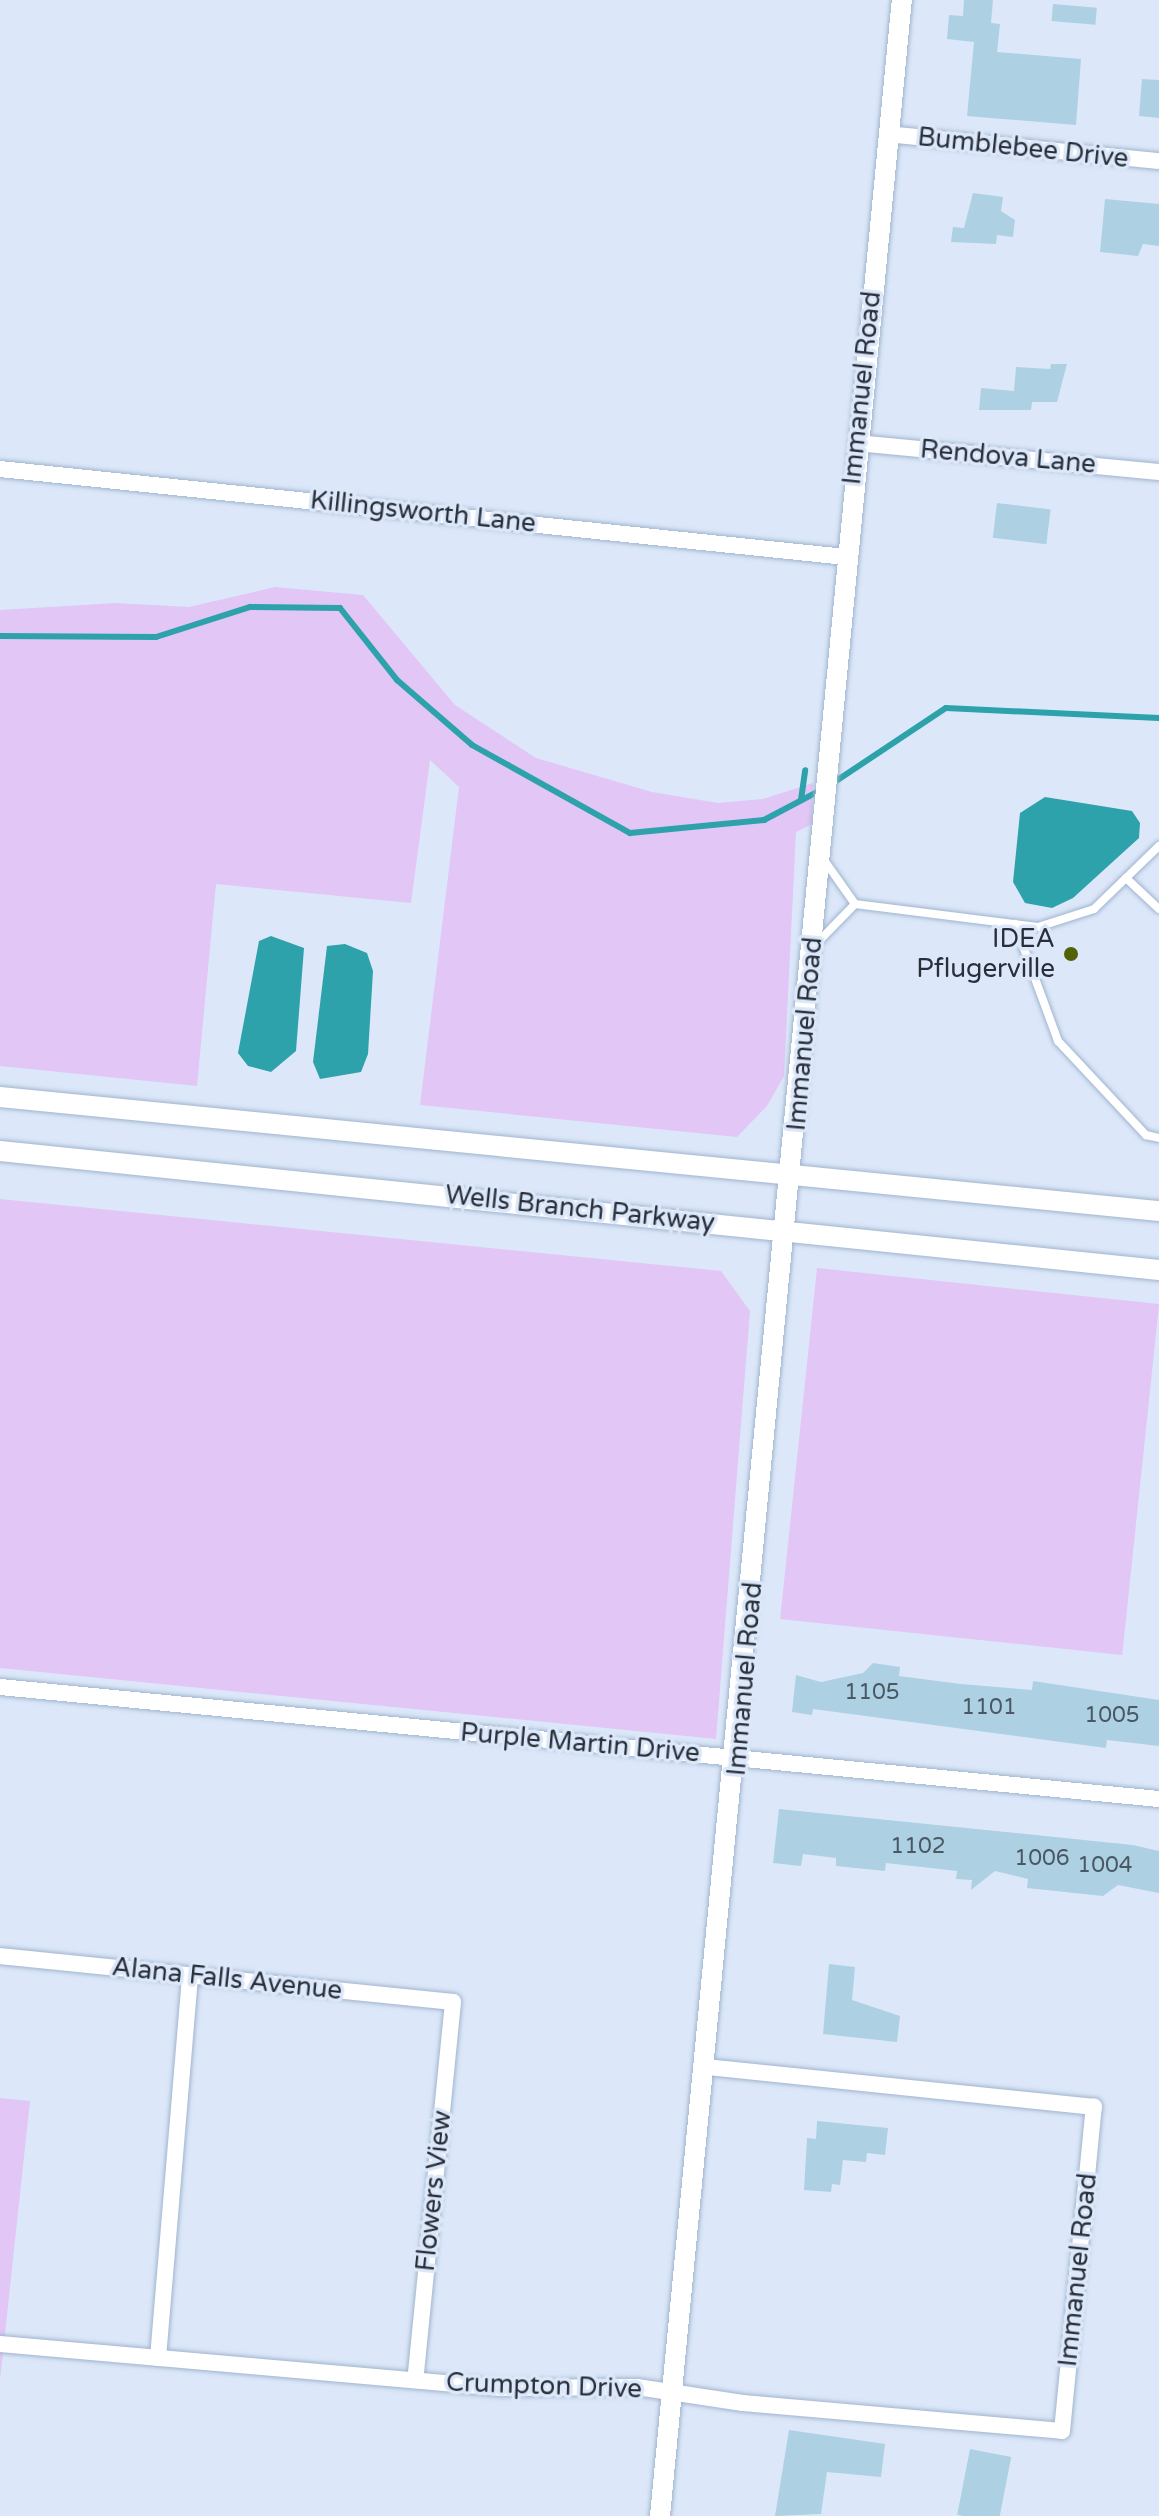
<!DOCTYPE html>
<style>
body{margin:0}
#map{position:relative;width:1159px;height:2516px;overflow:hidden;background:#dce8f9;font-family:"Varela Round",sans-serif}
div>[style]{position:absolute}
.green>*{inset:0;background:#e2c6f5;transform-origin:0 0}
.water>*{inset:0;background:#2da2ab}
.stream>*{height:6px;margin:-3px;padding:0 3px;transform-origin:3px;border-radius:3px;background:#2da2ab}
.building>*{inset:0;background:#add1e3;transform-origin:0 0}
.roads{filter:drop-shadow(0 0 2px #a0b4cf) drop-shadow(0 0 2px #a0b4cf)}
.service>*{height:8px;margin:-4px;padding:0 4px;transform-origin:4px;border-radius:4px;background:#fff}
.minor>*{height:16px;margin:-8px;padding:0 8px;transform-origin:8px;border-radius:8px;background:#fff}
.tertiary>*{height:20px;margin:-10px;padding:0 10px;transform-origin:10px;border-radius:10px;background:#fff}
.dots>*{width:22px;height:22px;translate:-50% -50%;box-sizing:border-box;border:4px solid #dce8f9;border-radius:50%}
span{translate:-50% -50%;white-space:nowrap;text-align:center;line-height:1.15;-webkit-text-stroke:7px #dce8f9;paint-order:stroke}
.number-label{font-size:22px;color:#495864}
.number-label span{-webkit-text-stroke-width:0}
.street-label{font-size:26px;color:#282f3a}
.poi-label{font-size:26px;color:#282f3a}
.right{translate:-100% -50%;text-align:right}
</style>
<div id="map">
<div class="green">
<i style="clip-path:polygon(275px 587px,363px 595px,455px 705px,536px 758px,652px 792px,718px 803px,763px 799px,813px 783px,812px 824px,796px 832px,784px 1076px,767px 1106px,737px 1137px,420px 1105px,459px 787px,430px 760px,411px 903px,216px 884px,197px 1086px,0 1066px,0 610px,116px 603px,189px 607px)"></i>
<i style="clip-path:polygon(0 1199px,721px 1271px,750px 1311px,716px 1739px,0 1668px)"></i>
<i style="left:817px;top:1268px;width:344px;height:353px;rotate:6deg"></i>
<i style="clip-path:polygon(0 2098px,30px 2101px,0 2380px)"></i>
</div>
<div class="water">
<i style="clip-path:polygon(1045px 797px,1132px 811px,1140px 823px,1139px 838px,1073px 898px,1052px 908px,1025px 903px,1013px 882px,1020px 813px)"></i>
<i style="clip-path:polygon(271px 936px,304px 948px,296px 1051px,271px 1072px,248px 1066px,238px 1053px,259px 941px)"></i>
<i style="clip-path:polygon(345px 944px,367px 953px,373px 971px,368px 1054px,361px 1072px,320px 1079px,313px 1062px,327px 946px)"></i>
</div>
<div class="stream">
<i style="left:0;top:636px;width:156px;rotate:0.4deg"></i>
<i style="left:156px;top:637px;width:99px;rotate:-17.7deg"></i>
<i style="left:250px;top:607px;width:90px;rotate:0.6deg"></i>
<i style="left:340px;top:608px;width:92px;rotate:51.6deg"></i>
<i style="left:397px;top:680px;width:99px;rotate:40.9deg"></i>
<i style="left:472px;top:745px;width:181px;rotate:29.1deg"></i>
<i style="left:630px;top:833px;width:135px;rotate:-5.5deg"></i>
<i style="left:764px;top:820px;width:64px;rotate:-27.8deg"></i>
<i style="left:830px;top:785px;width:139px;rotate:-33.6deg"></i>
<i style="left:946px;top:708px;width:213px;rotate:2.7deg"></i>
<i style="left:801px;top:800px;width:30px;rotate:-82deg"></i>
</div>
<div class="building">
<i style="clip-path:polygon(964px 0,993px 0,991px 23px,1000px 24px,997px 52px,1081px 59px,1076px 125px,967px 116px,974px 42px,947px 39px,949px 15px,963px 16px)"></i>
<i style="left:1053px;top:4px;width:44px;height:17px;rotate:5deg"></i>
<i style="clip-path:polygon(1142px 79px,1159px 80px,1159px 118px,1139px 116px)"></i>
<i style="clip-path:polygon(973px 193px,1003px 197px,1001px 211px,1015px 220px,1013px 237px,997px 235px,996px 244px,951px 242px,953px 227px,964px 228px)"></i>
<i style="clip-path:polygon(1105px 199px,1159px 204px,1159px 246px,1143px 244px,1138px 256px,1100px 252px)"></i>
<i style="clip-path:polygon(1051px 364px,1067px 364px,1057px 402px,1032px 402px,1031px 410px,979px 410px,981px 388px,1014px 391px,1016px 367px,1050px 369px)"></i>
<i style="left:997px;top:503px;width:54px;height:35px;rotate:7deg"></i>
<i style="clip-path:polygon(873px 1663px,900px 1667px,899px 1676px,961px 1684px,1032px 1690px,1033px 1681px,1159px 1700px,1159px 1746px,1107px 1740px,1106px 1748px,813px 1709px,812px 1715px,792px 1712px,796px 1675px,821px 1682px,863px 1673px)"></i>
<i style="clip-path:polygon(779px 1809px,1133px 1845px,1159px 1851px,1159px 1893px,1118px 1885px,1103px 1896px,1027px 1888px,1028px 1879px,995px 1871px,971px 1890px,972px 1880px,956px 1879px,957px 1871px,886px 1863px,885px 1871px,836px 1866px,836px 1858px,803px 1854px,801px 1866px,773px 1863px)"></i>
<i style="clip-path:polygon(829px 1964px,855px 1967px,852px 2000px,900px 2016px,897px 2042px,823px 2034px)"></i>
<i style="clip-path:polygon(817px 2121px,888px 2128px,885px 2155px,867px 2153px,866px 2162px,843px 2160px,840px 2185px,832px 2184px,831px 2192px,804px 2190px,807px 2138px,816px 2139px)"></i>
<i style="clip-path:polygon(789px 2430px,885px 2444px,881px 2477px,827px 2472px,821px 2514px,775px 2516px)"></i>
<i style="left:970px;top:2449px;width:42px;height:67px;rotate:11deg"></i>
</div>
<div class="roads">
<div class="service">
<i style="left:824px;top:860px;width:54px;rotate:54.8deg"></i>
<i style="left:855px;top:904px;width:184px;rotate:7.2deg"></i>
<i style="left:1038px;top:927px;width:59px;rotate:-17.8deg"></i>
<i style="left:1094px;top:909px;width:45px;rotate:-44.1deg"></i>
<i style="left:1126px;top:878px;width:45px;rotate:43.2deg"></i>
<i style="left:1126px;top:878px;width:46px;rotate:-44.1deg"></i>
<i style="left:1015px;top:924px;width:125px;rotate:69.8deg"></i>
<i style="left:1058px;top:1041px;width:129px;rotate:46.9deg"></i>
<i style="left:1146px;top:1135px;width:13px;rotate:13deg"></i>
<i style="left:817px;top:943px;width:54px;rotate:-45.7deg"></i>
</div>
<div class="minor">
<i style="left:887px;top:134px;width:273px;rotate:5.7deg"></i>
<i style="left:857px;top:443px;width:303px;rotate:5.5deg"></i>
<i style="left:0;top:469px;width:851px;rotate:5.94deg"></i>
<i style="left:0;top:1687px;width:1164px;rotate:5.52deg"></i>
<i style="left:0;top:1956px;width:455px;rotate:5.8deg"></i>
<i style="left:453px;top:2002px;width:380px;rotate:95.7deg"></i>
<i style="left:0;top:2344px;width:503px;rotate:5.02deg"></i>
<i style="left:501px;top:2388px;width:136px;rotate:-0.4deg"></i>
<i style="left:637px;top:2387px;width:107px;rotate:8.6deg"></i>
<i style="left:743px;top:2403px;width:320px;rotate:5deg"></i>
<i style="left:1062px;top:2431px;width:326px;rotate:-84.4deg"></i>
<i style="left:1094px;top:2107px;width:390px;rotate:-174.1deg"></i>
<i style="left:158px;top:2358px;width:384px;rotate:-85.2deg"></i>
</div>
<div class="tertiary">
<i style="left:0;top:1097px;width:1165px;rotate:5.62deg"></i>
<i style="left:0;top:1151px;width:1165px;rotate:5.86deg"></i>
<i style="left:660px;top:2516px;width:2528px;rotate:-84.51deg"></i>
</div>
</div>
<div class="dots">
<i style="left:1071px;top:954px;background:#526104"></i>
</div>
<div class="number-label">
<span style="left:872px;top:1693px">1105</span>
<span style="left:989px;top:1708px">1101</span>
<span style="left:1112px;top:1716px">1005</span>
<span style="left:918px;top:1847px">1102</span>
<span style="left:1042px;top:1859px">1006</span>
<span style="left:1105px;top:1866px">1004</span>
</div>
<div class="street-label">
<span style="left:1023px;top:148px;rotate:6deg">Bumblebee Drive</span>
<span style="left:862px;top:388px;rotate:-84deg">Immanuel Road</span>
<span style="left:1008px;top:457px;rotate:5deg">Rendova Lane</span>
<span style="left:423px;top:512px;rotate:6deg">Killingsworth Lane</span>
<span style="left:805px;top:1034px;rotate:-85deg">Immanuel Road</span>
<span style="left:580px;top:1209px;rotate:6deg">Wells Branch Parkway</span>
<span style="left:745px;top:1679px;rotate:-85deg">Immanuel Road</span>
<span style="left:580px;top:1743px;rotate:5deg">Purple Martin Drive</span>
<span style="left:227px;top:1979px;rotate:6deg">Alana Falls Avenue</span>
<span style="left:434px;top:2191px;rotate:-84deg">Flowers View</span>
<span style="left:1078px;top:2270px;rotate:-84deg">Immanuel Road</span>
<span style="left:544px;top:2386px;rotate:2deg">Crumpton Drive</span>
</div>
<div class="poi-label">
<span class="right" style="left:1055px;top:954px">IDEA<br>Pflugerville</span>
</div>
</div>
